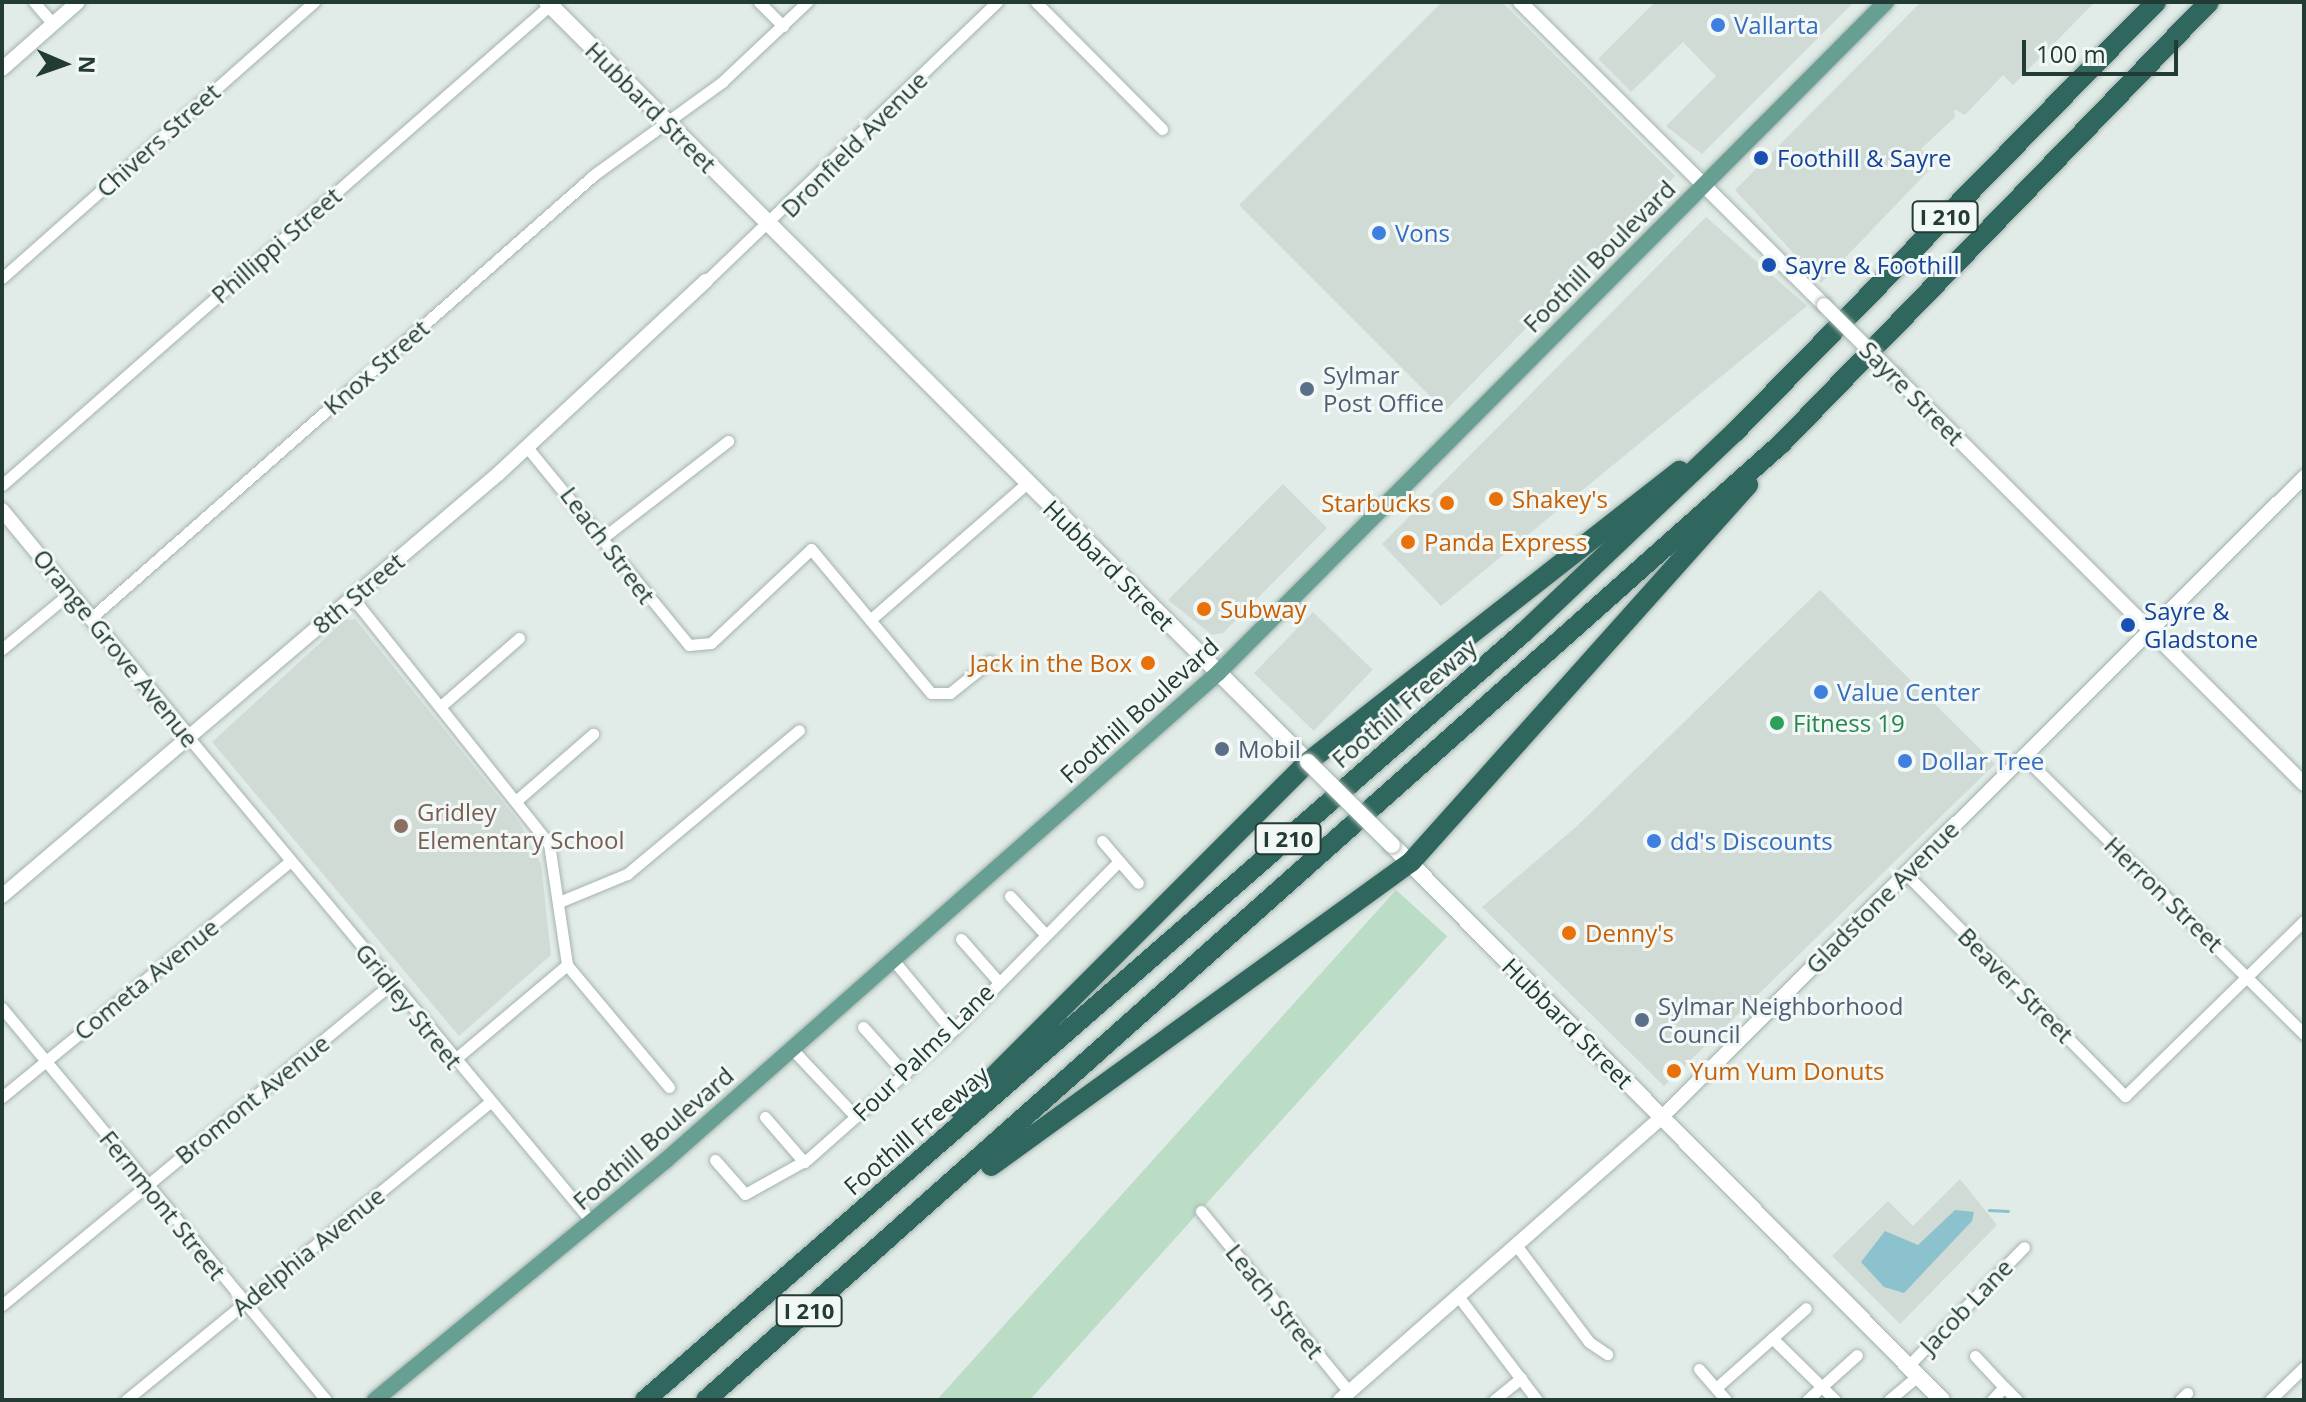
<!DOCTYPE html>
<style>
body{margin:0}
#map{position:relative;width:2306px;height:1402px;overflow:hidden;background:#e1ebe7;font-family:"Open Sans",sans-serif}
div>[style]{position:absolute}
.built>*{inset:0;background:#d0dbd6;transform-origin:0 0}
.green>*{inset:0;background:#bbdcc5;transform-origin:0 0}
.water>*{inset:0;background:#8bc2ce}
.stream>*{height:3px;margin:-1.5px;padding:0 1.5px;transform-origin:1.5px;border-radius:1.5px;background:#8bc2ce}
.roads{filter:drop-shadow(0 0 2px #a4b3ae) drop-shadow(0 0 2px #a4b3ae)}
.minor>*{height:11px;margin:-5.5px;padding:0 5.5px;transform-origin:5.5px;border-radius:5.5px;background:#fff}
.tertiary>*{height:14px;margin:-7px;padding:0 7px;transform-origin:7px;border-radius:7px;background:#fff}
.secondary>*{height:16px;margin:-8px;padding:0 8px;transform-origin:8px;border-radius:8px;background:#fff}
.primary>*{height:16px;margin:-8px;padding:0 8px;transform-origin:8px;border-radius:8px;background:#689f93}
.motorway>*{height:20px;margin:-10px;padding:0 10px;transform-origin:10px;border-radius:10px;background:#2f665d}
.bridges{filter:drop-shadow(0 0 2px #a4b3ae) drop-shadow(0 0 2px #a4b3ae)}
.tertiary-bridge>*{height:14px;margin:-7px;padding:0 7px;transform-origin:7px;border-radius:7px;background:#fff}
.secondary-bridge>*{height:16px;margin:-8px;padding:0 8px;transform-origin:8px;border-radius:8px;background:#fff}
.dots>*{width:22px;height:22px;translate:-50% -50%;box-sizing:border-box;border:4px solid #f2f8f5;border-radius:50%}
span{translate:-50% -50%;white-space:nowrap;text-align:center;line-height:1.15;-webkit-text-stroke:6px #f2f8f5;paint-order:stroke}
.shield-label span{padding:2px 6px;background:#f2f8f5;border:2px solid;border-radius:6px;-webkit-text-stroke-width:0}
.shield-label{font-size:22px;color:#223b35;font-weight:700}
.shop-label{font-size:24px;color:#366cbe}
.left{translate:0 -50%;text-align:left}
.street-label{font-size:24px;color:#223b35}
.transit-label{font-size:24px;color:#164399}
.service-label{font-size:24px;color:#4e5e75}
.food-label{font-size:24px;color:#c56008}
.right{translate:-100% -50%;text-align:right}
.leisure-label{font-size:24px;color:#27864d}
.education-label{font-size:24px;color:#785e54}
.frame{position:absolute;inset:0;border:4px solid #223b35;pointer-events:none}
.north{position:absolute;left:24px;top:24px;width:80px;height:80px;-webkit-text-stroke:6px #f2f8f5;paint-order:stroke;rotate:92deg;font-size:22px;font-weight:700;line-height:32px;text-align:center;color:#223b35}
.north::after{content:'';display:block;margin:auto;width:28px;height:36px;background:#223b35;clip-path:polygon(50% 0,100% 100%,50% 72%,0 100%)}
.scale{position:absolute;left:2022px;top:40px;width:156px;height:36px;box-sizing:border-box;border:4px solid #223b35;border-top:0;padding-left:10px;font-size:24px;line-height:28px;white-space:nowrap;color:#223b35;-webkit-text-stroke:6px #f2f8f5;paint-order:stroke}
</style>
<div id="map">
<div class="built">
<i style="clip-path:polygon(1442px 2px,1502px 2px,1675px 176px,1445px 411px,1239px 205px)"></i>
<i style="clip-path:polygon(1655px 2px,1854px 2px,1702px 154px,1666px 126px,1716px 76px,1683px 42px,1631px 92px,1598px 59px)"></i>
<i style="clip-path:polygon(1921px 2px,2095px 2px,2013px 85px,2003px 75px,1965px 115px,1954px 109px,1955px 117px,1921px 149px,1935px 164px,1821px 283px,1735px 190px)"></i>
<i style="clip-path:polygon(1706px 217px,1807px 306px,1441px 606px,1382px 544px)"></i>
<i style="clip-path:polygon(1283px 484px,1327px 528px,1223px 633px,1212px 635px,1168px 600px)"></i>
<i style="clip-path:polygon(1820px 590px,1995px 764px,1664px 1086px,1482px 907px,1576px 827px)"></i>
<i style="left:1313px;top:612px;width:83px;height:85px;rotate:44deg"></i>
<i style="clip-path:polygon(355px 619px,519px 822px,541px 864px,551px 955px,459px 1036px,212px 742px,345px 620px)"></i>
<i style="clip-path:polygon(1960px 1179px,1997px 1225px,1900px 1324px,1832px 1256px,1888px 1201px,1913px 1226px)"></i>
</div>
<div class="green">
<i style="left:1396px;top:890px;width:69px;height:792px;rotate:42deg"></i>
</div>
<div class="water">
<i style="clip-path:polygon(1955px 1210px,1974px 1212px,1972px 1221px,1904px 1293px,1884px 1287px,1861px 1262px,1885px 1231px,1918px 1245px)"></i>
</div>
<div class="stream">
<i style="left:1989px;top:1210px;width:19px;rotate:3deg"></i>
</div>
<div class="roads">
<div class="minor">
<i style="left:34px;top:2px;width:29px;rotate:49deg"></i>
<i style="left:759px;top:2px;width:34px;rotate:45deg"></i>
<i style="left:1036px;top:2px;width:179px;rotate:45.2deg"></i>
<i style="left:2px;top:278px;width:417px;rotate:-41.5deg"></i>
<i style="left:706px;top:281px;width:403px;rotate:-43.8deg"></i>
<i style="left:526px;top:446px;width:257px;rotate:50.7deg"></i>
<i style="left:689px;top:645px;width:22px;rotate:-5deg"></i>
<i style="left:711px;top:643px;width:137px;rotate:-43.2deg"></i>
<i style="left:811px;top:549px;width:187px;rotate:50.2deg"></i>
<i style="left:931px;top:693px;width:19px"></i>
<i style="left:950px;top:693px;width:51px;rotate:-38.7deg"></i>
<i style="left:2px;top:485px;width:728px;rotate:-41.22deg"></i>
<i style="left:600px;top:540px;width:162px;rotate:-37.7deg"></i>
<i style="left:352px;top:597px;width:316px;rotate:51.4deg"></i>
<i style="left:549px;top:844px;width:122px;rotate:81.5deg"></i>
<i style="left:567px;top:965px;width:159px;rotate:50.1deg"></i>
<i style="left:91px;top:618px;width:672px;rotate:-41.38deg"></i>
<i style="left:595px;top:174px;width:157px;rotate:-35.9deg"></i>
<i style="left:722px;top:82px;width:117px;rotate:-43.3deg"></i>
<i style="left:870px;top:620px;width:208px;rotate:-41.1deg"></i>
<i style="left:2px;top:649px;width:88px;rotate:-39.5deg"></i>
<i style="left:442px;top:705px;width:102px;rotate:-41deg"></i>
<i style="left:189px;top:738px;width:630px;rotate:50.22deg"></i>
<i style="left:2022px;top:755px;width:397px;rotate:44.7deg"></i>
<i style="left:517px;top:800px;width:101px;rotate:-41deg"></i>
<i style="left:1102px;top:841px;width:55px;rotate:49.4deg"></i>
<i style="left:1906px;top:874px;width:312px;rotate:45.4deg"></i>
<i style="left:2125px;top:1096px;width:250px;rotate:-44.4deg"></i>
<i style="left:1010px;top:896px;width:52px;rotate:47.4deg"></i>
<i style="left:559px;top:902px;width:74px;rotate:-22.4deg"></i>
<i style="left:627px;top:874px;width:224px;rotate:-39.9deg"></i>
<i style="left:961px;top:939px;width:55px;rotate:48.7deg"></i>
<i style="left:894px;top:961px;width:91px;rotate:50.4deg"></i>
<i style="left:2px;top:1008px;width:509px;rotate:50.43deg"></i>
<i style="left:863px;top:1027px;width:63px;rotate:48.2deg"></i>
<i style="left:792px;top:1049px;width:93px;rotate:46.7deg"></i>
<i style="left:454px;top:1060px;width:148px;rotate:-40.1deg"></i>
<i style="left:2px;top:1097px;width:372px;rotate:-39.3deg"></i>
<i style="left:765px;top:1117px;width:60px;rotate:49.1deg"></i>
<i style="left:715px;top:1160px;width:45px;rotate:48.6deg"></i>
<i style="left:745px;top:1194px;width:72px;rotate:-29.1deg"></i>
<i style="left:808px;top:1159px;width:193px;rotate:-41.6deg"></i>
<i style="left:952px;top:1031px;width:238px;rotate:-45.5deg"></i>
<i style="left:1201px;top:1211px;width:234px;rotate:50.7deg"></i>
<i style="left:1516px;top:1245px;width:121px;rotate:53deg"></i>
<i style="left:1589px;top:1342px;width:22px;rotate:34deg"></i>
<i style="left:1458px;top:1296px;width:131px;rotate:52.8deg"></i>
<i style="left:2px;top:1305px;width:504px;rotate:-39.53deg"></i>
<i style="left:1772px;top:1338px;width:88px;rotate:44.5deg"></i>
<i style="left:1975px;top:1356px;width:42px;rotate:46.9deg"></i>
<i style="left:2004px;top:1387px;width:18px;rotate:133deg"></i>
<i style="left:1908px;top:1366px;width:166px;rotate:-45.7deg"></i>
<i style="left:1699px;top:1369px;width:41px;rotate:48.9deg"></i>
<i style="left:2004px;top:1387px;width:18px;rotate:45deg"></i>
<i style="left:1716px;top:1388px;width:120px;rotate:-41.6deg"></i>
<i style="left:126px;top:1400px;width:470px;rotate:-39.3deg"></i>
<i style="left:1494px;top:1400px;width:35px;rotate:-39deg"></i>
<i style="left:1807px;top:1400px;width:67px;rotate:-42deg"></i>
<i style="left:1889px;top:1400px;width:38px;rotate:-40deg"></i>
<i style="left:2180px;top:1400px;width:10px;rotate:-45deg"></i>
<i style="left:2270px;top:1400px;width:47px;rotate:-44.1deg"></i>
</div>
<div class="tertiary">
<i style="left:1520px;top:2px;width:429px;rotate:44.9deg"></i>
<i style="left:2px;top:69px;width:101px;rotate:-41.4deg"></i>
<i style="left:1896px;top:377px;width:576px;rotate:44.93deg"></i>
<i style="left:2px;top:510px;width:295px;rotate:50.6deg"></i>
<i style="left:2px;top:896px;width:651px;rotate:-40.39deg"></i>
<i style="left:498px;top:474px;width:284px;rotate:-42.9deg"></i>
<i style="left:1340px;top:1400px;width:429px;rotate:-41.3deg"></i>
<i style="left:1662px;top:1117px;width:907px;rotate:-44.91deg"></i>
</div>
<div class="secondary">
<i style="left:547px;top:2px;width:1076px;rotate:44.96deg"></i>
<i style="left:1392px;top:845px;width:781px;rotate:45.26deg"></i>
</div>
<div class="primary">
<i style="left:375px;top:1400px;width:376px;rotate:-39.5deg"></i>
<i style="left:665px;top:1161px;width:738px;rotate:-41.43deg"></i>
<i style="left:1218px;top:673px;width:947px;rotate:-45.13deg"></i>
</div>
<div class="motorway">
<i style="left:960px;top:1110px;width:492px;rotate:-45deg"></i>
<i style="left:1308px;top:762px;width:472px;rotate:-38.1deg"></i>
<i style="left:991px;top:1166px;width:518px;rotate:-35.9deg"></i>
<i style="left:1411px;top:862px;width:506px;rotate:-48.21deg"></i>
<i style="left:645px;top:1400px;width:1166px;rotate:-41.14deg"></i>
<i style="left:1523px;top:633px;width:292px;rotate:-43.5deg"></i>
<i style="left:1735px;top:432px;width:602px;rotate:-45.61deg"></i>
<i style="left:706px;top:1400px;width:1439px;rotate:-41.65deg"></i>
<i style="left:1781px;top:444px;width:615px;rotate:-45.92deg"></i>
</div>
</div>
<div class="bridges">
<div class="tertiary-bridge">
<i style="left:1824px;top:305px;width:102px;rotate:45deg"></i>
</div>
<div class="secondary-bridge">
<i style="left:1308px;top:762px;width:118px;rotate:44.7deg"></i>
</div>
</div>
<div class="dots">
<i style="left:1718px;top:25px;background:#3f7fe0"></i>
<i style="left:1761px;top:158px;background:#1a4fb4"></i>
<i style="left:1379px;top:233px;background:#3f7fe0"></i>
<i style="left:1769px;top:265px;background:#1a4fb4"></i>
<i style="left:1307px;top:389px;background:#5c6f8a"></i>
<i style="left:1496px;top:499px;background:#e8710a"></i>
<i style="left:1447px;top:503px;background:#e8710a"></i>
<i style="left:1408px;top:542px;background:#e8710a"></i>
<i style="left:1204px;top:609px;background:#e8710a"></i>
<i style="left:2128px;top:625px;background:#1a4fb4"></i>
<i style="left:1148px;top:663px;background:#e8710a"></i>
<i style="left:1821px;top:692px;background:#3f7fe0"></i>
<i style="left:1777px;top:723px;background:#2e9e5b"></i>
<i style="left:1222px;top:749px;background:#5c6f8a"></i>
<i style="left:1905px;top:761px;background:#3f7fe0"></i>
<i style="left:401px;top:826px;background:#8d6e63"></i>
<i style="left:1654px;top:841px;background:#3f7fe0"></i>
<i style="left:1569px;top:933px;background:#e8710a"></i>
<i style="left:1642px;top:1020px;background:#5c6f8a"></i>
<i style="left:1674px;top:1071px;background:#e8710a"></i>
</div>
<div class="shield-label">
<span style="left:1945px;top:217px">I 210</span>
<span style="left:1288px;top:839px">I 210</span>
<span style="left:809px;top:1311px">I 210</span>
</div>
<div class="shop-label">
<span class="left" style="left:1734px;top:25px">Vallarta</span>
<span class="left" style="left:1395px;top:233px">Vons</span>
<span class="left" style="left:1837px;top:692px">Value Center</span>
<span class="left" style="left:1921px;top:761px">Dollar Tree</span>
<span class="left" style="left:1670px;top:841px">dd's Discounts</span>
</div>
<div class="street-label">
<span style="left:651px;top:107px;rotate:45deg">Hubbard Street</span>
<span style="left:158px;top:140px;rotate:-42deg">Chivers Street</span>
<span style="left:854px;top:144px;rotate:-45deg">Dronfield Avenue</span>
<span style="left:276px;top:245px;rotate:-41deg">Phillippi Street</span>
<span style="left:1599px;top:256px;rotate:-45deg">Foothill Boulevard</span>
<span style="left:376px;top:367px;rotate:-41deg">Knox Street</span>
<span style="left:1912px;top:393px;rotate:45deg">Sayre Street</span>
<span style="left:608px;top:545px;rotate:53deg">Leach Street</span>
<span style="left:1109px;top:565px;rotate:45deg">Hubbard Street</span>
<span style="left:358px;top:593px;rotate:-40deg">8th Street</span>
<span style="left:116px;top:648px;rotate:51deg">Orange Grove Avenue</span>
<span style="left:1404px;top:703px;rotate:-41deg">Foothill Freeway</span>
<span style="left:1139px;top:710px;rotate:-42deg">Foothill Boulevard</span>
<span style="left:2164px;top:894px;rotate:44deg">Herron Street</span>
<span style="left:1882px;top:897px;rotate:-45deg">Gladstone Avenue</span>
<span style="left:146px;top:979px;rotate:-39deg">Cometa Avenue</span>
<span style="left:2016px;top:985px;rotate:45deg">Beaver Street</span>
<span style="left:409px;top:1006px;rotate:51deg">Gridley Street</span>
<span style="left:1568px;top:1023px;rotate:45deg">Hubbard Street</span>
<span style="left:923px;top:1052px;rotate:-44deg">Four Palms Lane</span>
<span style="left:252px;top:1099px;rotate:-39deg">Bromont Avenue</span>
<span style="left:916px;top:1130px;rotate:-41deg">Foothill Freeway</span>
<span style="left:653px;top:1138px;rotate:-41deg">Foothill Boulevard</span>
<span style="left:163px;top:1205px;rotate:51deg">Fernmont Street</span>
<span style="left:308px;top:1251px;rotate:-39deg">Adelphia Avenue</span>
<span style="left:1275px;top:1301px;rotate:51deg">Leach Street</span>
<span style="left:1966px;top:1306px;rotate:-46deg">Jacob Lane</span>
</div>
<div class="transit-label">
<span class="left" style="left:1777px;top:158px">Foothill &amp; Sayre</span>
<span class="left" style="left:1785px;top:265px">Sayre &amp; Foothill</span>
<span class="left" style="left:2144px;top:625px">Sayre &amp;<br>Gladstone</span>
</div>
<div class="service-label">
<span class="left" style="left:1323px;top:389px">Sylmar<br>Post Office</span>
<span class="left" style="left:1238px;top:749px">Mobil</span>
<span class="left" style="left:1658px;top:1020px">Sylmar Neighborhood<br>Council</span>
</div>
<div class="food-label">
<span class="left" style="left:1512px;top:499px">Shakey's</span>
<span class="right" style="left:1431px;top:503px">Starbucks</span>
<span class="left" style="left:1424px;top:542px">Panda Express</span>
<span class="left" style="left:1220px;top:609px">Subway</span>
<span class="right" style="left:1132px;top:663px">Jack in the Box</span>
<span class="left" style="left:1585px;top:933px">Denny's</span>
<span class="left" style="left:1690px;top:1071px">Yum Yum Donuts</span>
</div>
<div class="leisure-label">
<span class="left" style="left:1793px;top:723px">Fitness 19</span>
</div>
<div class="education-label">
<span class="left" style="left:417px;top:826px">Gridley<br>Elementary School</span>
</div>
<div class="frame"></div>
<div class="north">N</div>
<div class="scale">100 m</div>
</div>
